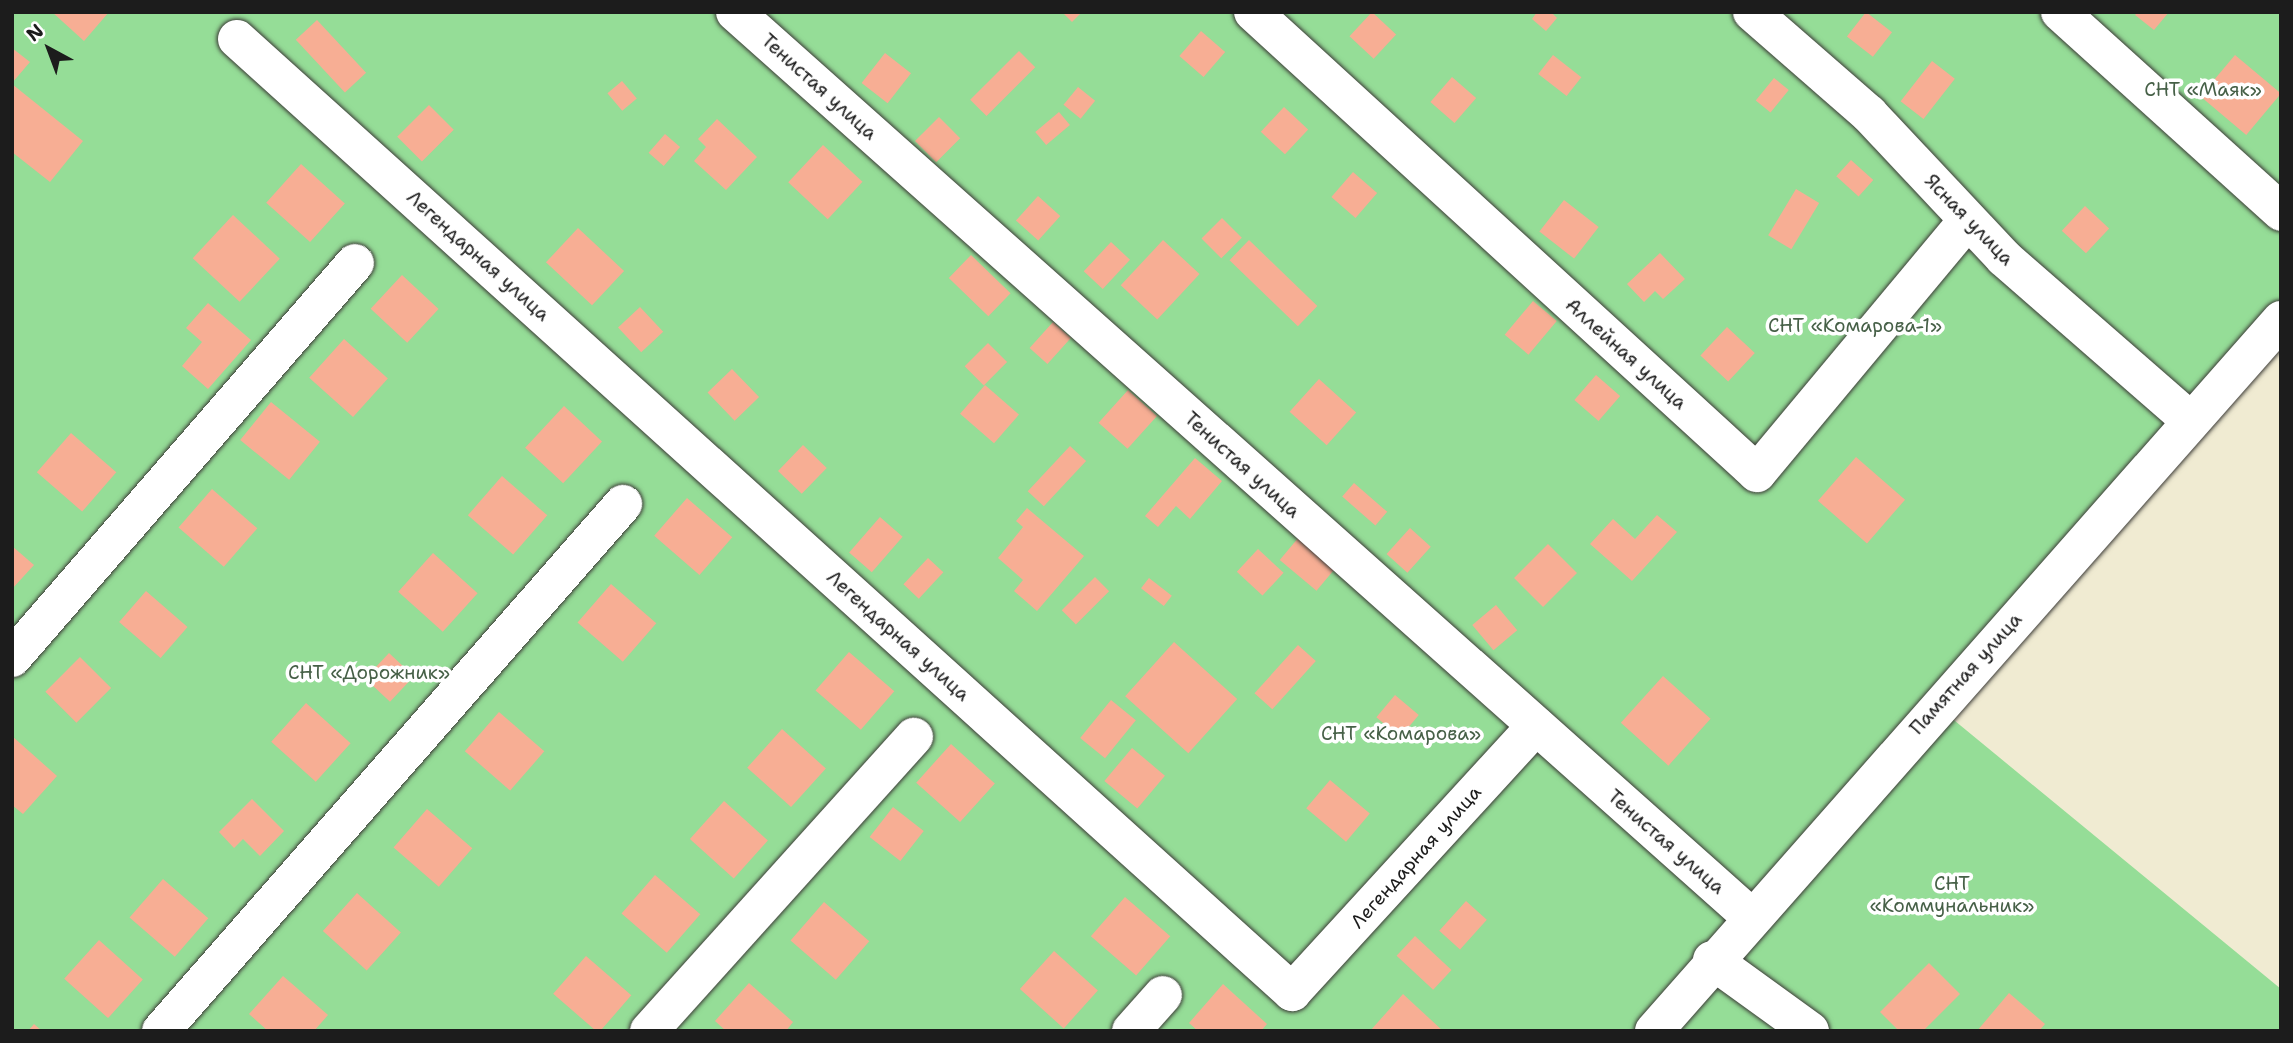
<!DOCTYPE html>
<meta charset="utf-8">
<style>
body{margin:0}
#map{position:relative;width:2293px;height:1043px;overflow:hidden;background:#f0ebd2;font-family:"Shantell Sans",sans-serif}
div>[style]{position:absolute}
.green>*{inset:0;background:#95dd97}
.building>*{inset:0;background:#f7ae94;transform-origin:0 0}
.roads{filter:drop-shadow(0 0 2px #3c3b37) drop-shadow(0 0 2px #3c3b37)}
.street>*{height:38px;margin:-19px;padding:0 19px;transform-origin:19px;border-radius:19px;background:#fff}
.secondary>*{height:38px;margin:-19px;padding:0 19px;transform-origin:19px;border-radius:19px;background:#fff}
span{translate:-50% -50%;white-space:nowrap;text-align:center;line-height:1.15;-webkit-text-stroke:7px #fff;paint-order:stroke}
.street-label{font-size:19px;color:#1c1c1c}
.park-label{font-size:19px;color:#466047}
.frame{position:absolute;inset:0;border:14px solid #1c1c1c;pointer-events:none}
.north{position:absolute;left:14px;top:14px;width:70px;height:70px;-webkit-text-stroke:5px #fff;paint-order:stroke;rotate:319deg;font-size:19px;font-weight:700;line-height:28px;text-align:center;color:#1c1c1c}
.north::after{content:'';display:block;margin:auto;width:24px;height:32px;background:#1c1c1c;clip-path:polygon(50% 0,100% 100%,50% 72%,0 100%)}
</style>
<div id="map">
<div class="green">
<i style="clip-path:polygon(12px 12px,2281px 12px,2281px 320px,1938px 707px,2281px 989px,2281px 1031px,12px 1031px)"></i>
</div>
<div class="building">
<i style="clip-path:polygon(52px 12px,109px 12px,84px 41px)"></i>
<i style="clip-path:polygon(1062px 12px,1082px 12px,1072px 22px)"></i>
<i style="left:1372px;top:12px;width:33px;height:33px;rotate:43deg"></i>
<i style="clip-path:polygon(1537px 12px,1551px 12px,1557px 18px,1546px 31px,1532px 19px)"></i>
<i style="left:1866px;top:12px;width:33px;height:31px;rotate:38deg"></i>
<i style="clip-path:polygon(2138px 12px,2169px 12px,2154px 30px,2135px 15px)"></i>
<i style="left:317px;top:20px;width:72px;height:29px;rotate:47deg"></i>
<i style="left:1201px;top:31px;width:32px;height:33px;rotate:41deg"></i>
<i style="clip-path:polygon(12px 48px,30px 62px,12px 83px)"></i>
<i style="left:1019px;top:51px;width:23px;height:69px;rotate:45deg"></i>
<i style="left:885px;top:53px;width:33px;height:38px;rotate:38deg"></i>
<i style="left:1553px;top:55px;width:36px;height:24px;rotate:38deg"></i>
<i style="left:2235px;top:55px;width:60px;height:54px;rotate:40deg"></i>
<i style="left:1932px;top:61px;width:29px;height:51px;rotate:38deg"></i>
<i style="left:1452px;top:77px;width:32px;height:33px;rotate:41deg"></i>
<i style="left:1774px;top:78px;width:19px;height:29px;rotate:39deg"></i>
<i style="left:622px;top:81px;width:23px;height:19px;rotate:50deg"></i>
<i style="clip-path:polygon(12px 84px,83px 141px,50px 182px,12px 152px)"></i>
<i style="left:1078px;top:87px;width:22px;height:23px;rotate:39deg"></i>
<i style="left:429px;top:105px;width:35px;height:45px;rotate:45deg"></i>
<i style="left:1284px;top:107px;width:33px;height:34px;rotate:43deg"></i>
<i style="left:1059px;top:112px;width:17px;height:31px;rotate:50deg"></i>
<i style="left:939px;top:117px;width:30px;height:34px;rotate:45deg"></i>
<i style="clip-path:polygon(717px 119px,757px 157px,726px 190px,694px 161px,706px 147px,698px 139px)"></i>
<i style="left:665px;top:134px;width:20px;height:25px;rotate:41deg"></i>
<i style="left:823px;top:145px;width:54px;height:51px;rotate:43deg"></i>
<i style="left:1851px;top:160px;width:30px;height:22px;rotate:42deg"></i>
<i style="left:301px;top:164px;width:59px;height:52px;rotate:42deg"></i>
<i style="left:1353px;top:172px;width:32px;height:33px;rotate:41deg"></i>
<i style="left:1796px;top:189px;width:27px;height:54px;rotate:31deg"></i>
<i style="left:1038px;top:196px;width:30px;height:33px;rotate:42deg"></i>
<i style="left:1564px;top:200px;width:44px;height:40px;rotate:38deg"></i>
<i style="left:2085px;top:206px;width:33px;height:34px;rotate:43deg"></i>
<i style="left:233px;top:215px;width:64px;height:59px;rotate:43deg"></i>
<i style="left:1222px;top:218px;width:28px;height:29px;rotate:45deg"></i>
<i style="left:578px;top:228px;width:63px;height:47px;rotate:43deg"></i>
<i style="left:1163px;top:240px;width:50px;height:62px;rotate:43deg"></i>
<i style="left:1249px;top:240px;width:95px;height:28px;rotate:44deg"></i>
<i style="left:1111px;top:242px;width:26px;height:40px;rotate:43deg"></i>
<i style="clip-path:polygon(1660px 253px,1685px 279px,1663px 299px,1655px 291px,1644px 302px,1627px 284px)"></i>
<i style="left:971px;top:255px;width:55px;height:32px;rotate:44deg"></i>
<i style="left:402px;top:275px;width:50px;height:46px;rotate:43deg"></i>
<i style="left:1533px;top:301px;width:31px;height:44px;rotate:40deg"></i>
<i style="clip-path:polygon(208px 303px,251px 340px,208px 389px,182px 366px,202px 342px,186px 328px)"></i>
<i style="left:640px;top:307px;width:34px;height:30px;rotate:47deg"></i>
<i style="left:1053px;top:322px;width:24px;height:35px;rotate:42deg"></i>
<i style="left:1727px;top:327px;width:38px;height:39px;rotate:43deg"></i>
<i style="left:344px;top:339px;width:59px;height:52px;rotate:42deg"></i>
<i style="left:988px;top:343px;width:27px;height:33px;rotate:45deg"></i>
<i style="left:732px;top:369px;width:39px;height:34px;rotate:46deg"></i>
<i style="left:1596px;top:375px;width:32px;height:33px;rotate:41deg"></i>
<i style="left:1319px;top:379px;width:50px;height:44px;rotate:42deg"></i>
<i style="left:985px;top:385px;width:45px;height:38px;rotate:41deg"></i>
<i style="left:1128px;top:390px;width:39px;height:44px;rotate:42deg"></i>
<i style="left:271px;top:402px;width:63px;height:49px;rotate:39deg"></i>
<i style="left:564px;top:406px;width:52px;height:57px;rotate:43deg"></i>
<i style="left:71px;top:433px;width:60px;height:52px;rotate:41deg"></i>
<i style="left:803px;top:445px;width:33px;height:36px;rotate:44deg"></i>
<i style="left:1070px;top:446px;width:22px;height:62px;rotate:43deg"></i>
<i style="left:1856px;top:457px;width:65px;height:58px;rotate:41deg"></i>
<i style="clip-path:polygon(1195px 458px,1222px 481px,1190px 519px,1176px 506px,1158px 527px,1145px 516px)"></i>
<i style="left:502px;top:476px;width:60px;height:52px;rotate:41deg"></i>
<i style="left:1354px;top:483px;width:44px;height:18px;rotate:41deg"></i>
<i style="left:212px;top:489px;width:60px;height:51px;rotate:41deg"></i>
<i style="left:687px;top:498px;width:60px;height:50px;rotate:41deg"></i>
<i style="clip-path:polygon(1027px 508px,1084px 556px,1037px 611px,1014px 591px,1023px 580px,998px 558px,1023px 527px,1016px 521px)"></i>
<i style="clip-path:polygon(1657px 515px,1677px 532px,1632px 581px,1590px 544px,1613px 519px,1635px 539px)"></i>
<i style="left:880px;top:517px;width:30px;height:47px;rotate:41deg"></i>
<i style="left:1410px;top:528px;width:28px;height:35px;rotate:42deg"></i>
<i style="left:1299px;top:537px;width:48px;height:30px;rotate:40deg"></i>
<i style="left:1548px;top:544px;width:41px;height:48px;rotate:45deg"></i>
<i style="clip-path:polygon(12px 546px,34px 565px,12px 589px)"></i>
<i style="left:1258px;top:549px;width:35px;height:31px;rotate:43deg"></i>
<i style="left:433px;top:553px;width:60px;height:52px;rotate:42deg"></i>
<i style="left:928px;top:558px;width:21px;height:36px;rotate:43deg"></i>
<i style="left:1095px;top:577px;width:20px;height:47px;rotate:45deg"></i>
<i style="left:1149px;top:578px;width:29px;height:13px;rotate:38deg"></i>
<i style="left:611px;top:584px;width:60px;height:51px;rotate:41deg"></i>
<i style="left:146px;top:591px;width:55px;height:41px;rotate:41deg"></i>
<i style="left:1496px;top:605px;width:33px;height:31px;rotate:50deg"></i>
<i style="left:1174px;top:642px;width:85px;height:73px;rotate:42deg"></i>
<i style="left:1298px;top:645px;width:24px;height:65px;rotate:42deg"></i>
<i style="left:849px;top:652px;width:60px;height:51px;rotate:41deg"></i>
<i style="left:389px;top:653px;width:34px;height:35px;rotate:43deg"></i>
<i style="left:80px;top:657px;width:44px;height:49px;rotate:45deg"></i>
<i style="left:1663px;top:676px;width:64px;height:63px;rotate:42deg"></i>
<i style="left:1395px;top:695px;width:31px;height:29px;rotate:40deg"></i>
<i style="left:1111px;top:700px;width:32px;height:49px;rotate:39deg"></i>
<i style="left:306px;top:703px;width:60px;height:52px;rotate:42deg"></i>
<i style="left:499px;top:712px;width:60px;height:52px;rotate:41deg"></i>
<i style="left:782px;top:729px;width:59px;height:52px;rotate:42deg"></i>
<i style="clip-path:polygon(12px 736px,57px 776px,23px 814px,12px 805px)"></i>
<i style="left:951px;top:744px;width:59px;height:52px;rotate:42deg"></i>
<i style="left:1132px;top:748px;width:43px;height:43px;rotate:40deg"></i>
<i style="left:1330px;top:780px;width:52px;height:37px;rotate:40deg"></i>
<i style="clip-path:polygon(252px 799px,284px 831px,260px 856px,243px 839px,234px 848px,219px 832px)"></i>
<i style="left:724px;top:801px;width:59px;height:51px;rotate:42deg"></i>
<i style="left:893px;top:807px;width:39px;height:38px;rotate:38deg"></i>
<i style="left:427px;top:809px;width:60px;height:51px;rotate:41deg"></i>
<i style="left:655px;top:875px;width:60px;height:51px;rotate:41deg"></i>
<i style="left:163px;top:879px;width:60px;height:51px;rotate:41deg"></i>
<i style="left:357px;top:893px;width:59px;height:51px;rotate:42deg"></i>
<i style="left:1125px;top:897px;width:60px;height:52px;rotate:41deg"></i>
<i style="left:1466px;top:901px;width:28px;height:40px;rotate:42deg"></i>
<i style="left:824px;top:902px;width:60px;height:51px;rotate:41deg"></i>
<i style="left:1415px;top:936px;width:50px;height:27px;rotate:43deg"></i>
<i style="left:99px;top:940px;width:59px;height:52px;rotate:42deg"></i>
<i style="left:1054px;top:951px;width:59px;height:51px;rotate:42deg"></i>
<i style="left:586px;top:956px;width:60px;height:50px;rotate:41deg"></i>
<i style="clip-path:polygon(1929px 963px,1960px 994px,1923px 1031px,1899px 1031px,1880px 1012px)"></i>
<i style="clip-path:polygon(283px 976px,328px 1015px,314px 1031px,268px 1031px,249px 1014px)"></i>
<i style="clip-path:polygon(749px 983px,793px 1022px,786px 1031px,726px 1031px,715px 1021px)"></i>
<i style="clip-path:polygon(1223px 984px,1267px 1024px,1261px 1031px,1198px 1031px,1189px 1023px)"></i>
<i style="clip-path:polygon(2009px 993px,2045px 1024px,2039px 1031px,1977px 1031px)"></i>
<i style="clip-path:polygon(1403px 994px,1443px 1031px,1370px 1031px)"></i>
<i style="clip-path:polygon(34px 1024px,42px 1031px,28px 1031px)"></i>
</div>
<div class="roads">
<div class="street">
<i style="left:735px;top:12px;width:1361px;rotate:41.69deg"></i>
<i style="left:1253px;top:12px;width:683px;rotate:42.45deg"></i>
<i style="left:1757px;top:473px;width:329px;rotate:-50.2deg"></i>
<i style="left:1752px;top:12px;width:155px;rotate:41.1deg"></i>
<i style="left:1869px;top:114px;width:197px;rotate:46.8deg"></i>
<i style="left:2004px;top:258px;width:248px;rotate:41.1deg"></i>
<i style="left:2060px;top:12px;width:298px;rotate:42.1deg"></i>
<i style="left:237px;top:39px;width:1422px;rotate:42.09deg"></i>
<i style="left:1292px;top:992px;width:361px;rotate:-47.5deg"></i>
<i style="left:12px;top:658px;width:523px;rotate:-49.03deg"></i>
<i style="left:1712px;top:960px;width:121px;rotate:35.9deg"></i>
<i style="left:161px;top:1031px;width:701px;rotate:-48.76deg"></i>
<i style="left:649px;top:1031px;width:396px;rotate:-48deg"></i>
<i style="left:1131px;top:1031px;width:48px;rotate:-48.4deg"></i>
</div>
<div class="secondary">
<i style="left:1654px;top:1031px;width:948px;rotate:-48.59deg"></i>
</div>
</div>
<div class="street-label">
<span style="left:819px;top:87px;rotate:42deg">Тенистая улица</span>
<span style="left:1969px;top:220px;rotate:46deg">Ясная улица</span>
<span style="left:478px;top:256px;rotate:42deg">Легендарная улица</span>
<span style="left:1626px;top:354px;rotate:42deg">Аллейная улица</span>
<span style="left:1242px;top:465px;rotate:42deg">Тенистая улица</span>
<span style="left:898px;top:636px;rotate:42deg">Легендарная улица</span>
<span style="left:1966px;top:674px;rotate:-48deg">Памятная улица</span>
<span style="left:1666px;top:842px;rotate:41deg">Тенистая улица</span>
<span style="left:1416px;top:857px;rotate:-48deg">Легендарная улица</span>
</div>
<div class="park-label">
<span style="left:2203px;top:90px">СНТ «Маяк»</span>
<span style="left:1855px;top:326px">СНТ «Комарова-1»</span>
<span style="left:369px;top:673px">СНТ «Дорожник»</span>
<span style="left:1401px;top:734px">СНТ «Комарова»</span>
<span style="left:1952px;top:895px">СНТ<br>«Коммунальник»</span>
</div>
<div class="frame"></div>
<div class="north">N</div>
</div>
